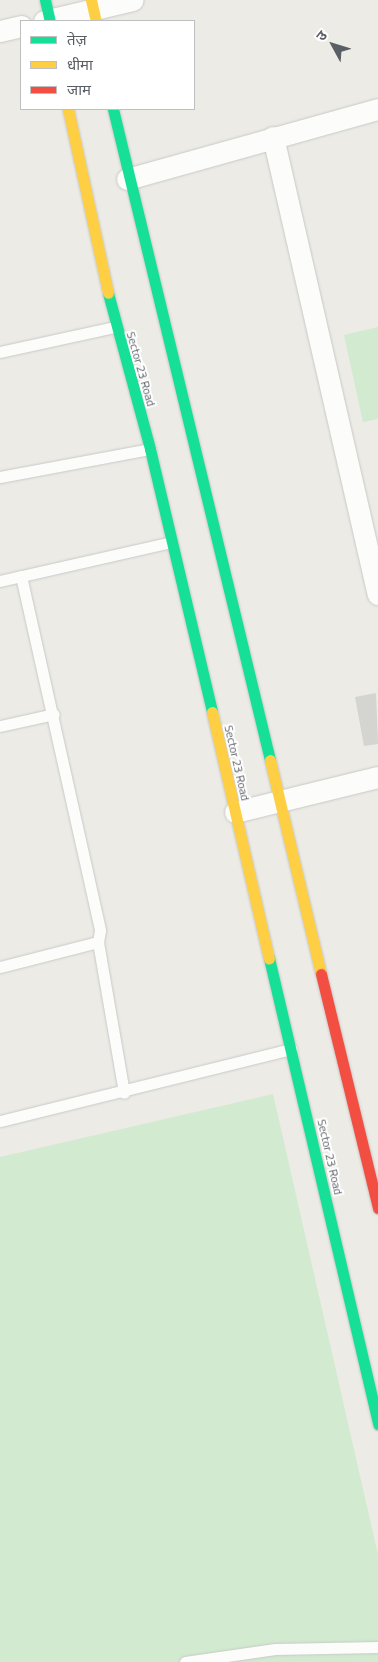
<!DOCTYPE html>
<meta charset="utf-8">
<style>
body{margin:0}
#map{position:relative;width:378px;height:1662px;overflow:hidden;background:#ecebe5;font-family:"Titillium Web","Noto Sans Devanagari",sans-serif}
div>[style]{position:absolute}
.green>*{inset:0;background:#d2ead0}
.building>*{inset:0;background:#d4d4d0}
.roads{filter:drop-shadow(0 0 1px #c8c9c8) drop-shadow(0 0 1px #c8c9c8)}
.lane>*{height:11px;margin:-5.5px;padding:0 5.5px;transform-origin:5.5px;border-radius:5.5px;background:#fcfcfb}
.street>*{height:21px;margin:-10.5px;padding:0 10.5px;transform-origin:10.5px;border-radius:10.5px;background:#fcfcfb}
.fast>*{height:11px;margin:-5.5px;padding:0 5.5px;transform-origin:5.5px;border-radius:5.5px;background:#16e098}
.slow>*{height:11px;margin:-5.5px;padding:0 5.5px;transform-origin:5.5px;border-radius:5.5px;background:#ffcf43}
.jam>*{height:11px;margin:-5.5px;padding:0 5.5px;transform-origin:5.5px;border-radius:5.5px;background:#f24e42}
span{translate:-50% -50%;white-space:nowrap;text-align:center;line-height:1.15;-webkit-text-stroke:4px #fff;paint-order:stroke}
.street-label{font-size:12px;color:#5a5e65}
.legend{position:absolute;left:20px;top:20px;width:175px;height:90px;box-sizing:border-box;background:#fff;border:1px solid #bdbfc1;margin:0;padding:6px 9px;list-style:none;font-size:15px;color:#5a5e65}
.legend li{display:flex;align-items:center;gap:10px;height:25px}
.legend b{width:25px;border:1px solid #bdbfc1}
.north{position:absolute;left:308px;top:20px;width:50px;height:50px;-webkit-text-stroke:4px #fff;paint-order:stroke;rotate:309deg;font-size:14px;font-weight:700;line-height:20px;text-align:center;color:#5a5e65}
.north::after{content:'';display:block;margin:auto;width:18px;height:22px;background:#5a5e65;clip-path:polygon(50% 0,100% 100%,50% 72%,0 100%)}
</style>
<div id="map">
<div class="green">
<i style="clip-path:polygon(378px 327px,378px 419px,363px 422px,344px 335px)"></i>
<i style="clip-path:polygon(273px 1094px,378px 1555px,378px 1662px,0 1662px,0 1157px)"></i>
</div>
<div class="building">
<i style="clip-path:polygon(376px 693px,378px 744px,364px 746px,355px 697px)"></i>
</div>
<div class="roads">
<div class="lane">
<i style="left:0;top:352px;width:118px;rotate:-12.3deg"></i>
<i style="left:0;top:477px;width:153px;rotate:-10.6deg"></i>
<i style="left:21px;top:576px;width:363px;rotate:77.4deg"></i>
<i style="left:100px;top:930px;width:12px;rotate:99deg"></i>
<i style="left:98px;top:942px;width:153px;rotate:80.2deg"></i>
<i style="left:0;top:581px;width:175px;rotate:-12.8deg"></i>
<i style="left:0;top:726px;width:55px;rotate:-12.5deg"></i>
<i style="left:0;top:967px;width:101px;rotate:-14.3deg"></i>
<i style="left:0;top:1121px;width:300px;rotate:-13.9deg"></i>
<i style="left:185px;top:1662px;width:91px;rotate:-8.2deg"></i>
<i style="left:275px;top:1649px;width:103px;rotate:-1.1deg"></i>
</div>
<div class="street">
<i style="left:44px;top:21px;width:91px;rotate:-13.3deg"></i>
<i style="left:0;top:31px;width:22px;rotate:-13deg"></i>
<i style="left:273px;top:137px;width:469px;rotate:77.1deg"></i>
<i style="left:127px;top:179px;width:261px;rotate:-15.6deg"></i>
<i style="left:235px;top:812px;width:147px;rotate:-13.8deg"></i>
</div>
<div class="fast">
<i style="left:45px;top:0;width:22px;rotate:77deg"></i>
<i style="left:113px;top:109px;width:670px;rotate:76.44deg"></i>
<i style="left:108px;top:293px;width:162px;rotate:74.9deg"></i>
<i style="left:150px;top:449px;width:270px;rotate:76.7deg"></i>
<i style="left:269px;top:958px;width:479px;rotate:76.8deg"></i>
</div>
<div class="slow">
<i style="left:91px;top:0;width:22px;rotate:77deg"></i>
<i style="left:68px;top:109px;width:188px;rotate:77.7deg"></i>
<i style="left:212px;top:712px;width:253px;rotate:77deg"></i>
<i style="left:270px;top:760px;width:220px;rotate:76.6deg"></i>
</div>
<div class="jam">
<i style="left:321px;top:974px;width:241px;rotate:76.3deg"></i>
</div>
</div>
<div class="street-label">
<span style="left:141px;top:369px;rotate:74deg">Sector 23 Road</span>
<span style="left:237px;top:763px;rotate:77deg">Sector 23 Road</span>
<span style="left:330px;top:1157px;rotate:77deg">Sector 23 Road</span>
</div>
<ul class="legend">
<li><b style="height:6px;background:#16e098"></b>तेज़</li>
<li><b style="height:6px;background:#ffcf43"></b>धीमा</li>
<li><b style="height:6px;background:#f24e42"></b>जाम</li>
</ul>
<div class="north">उ</div>
</div>
